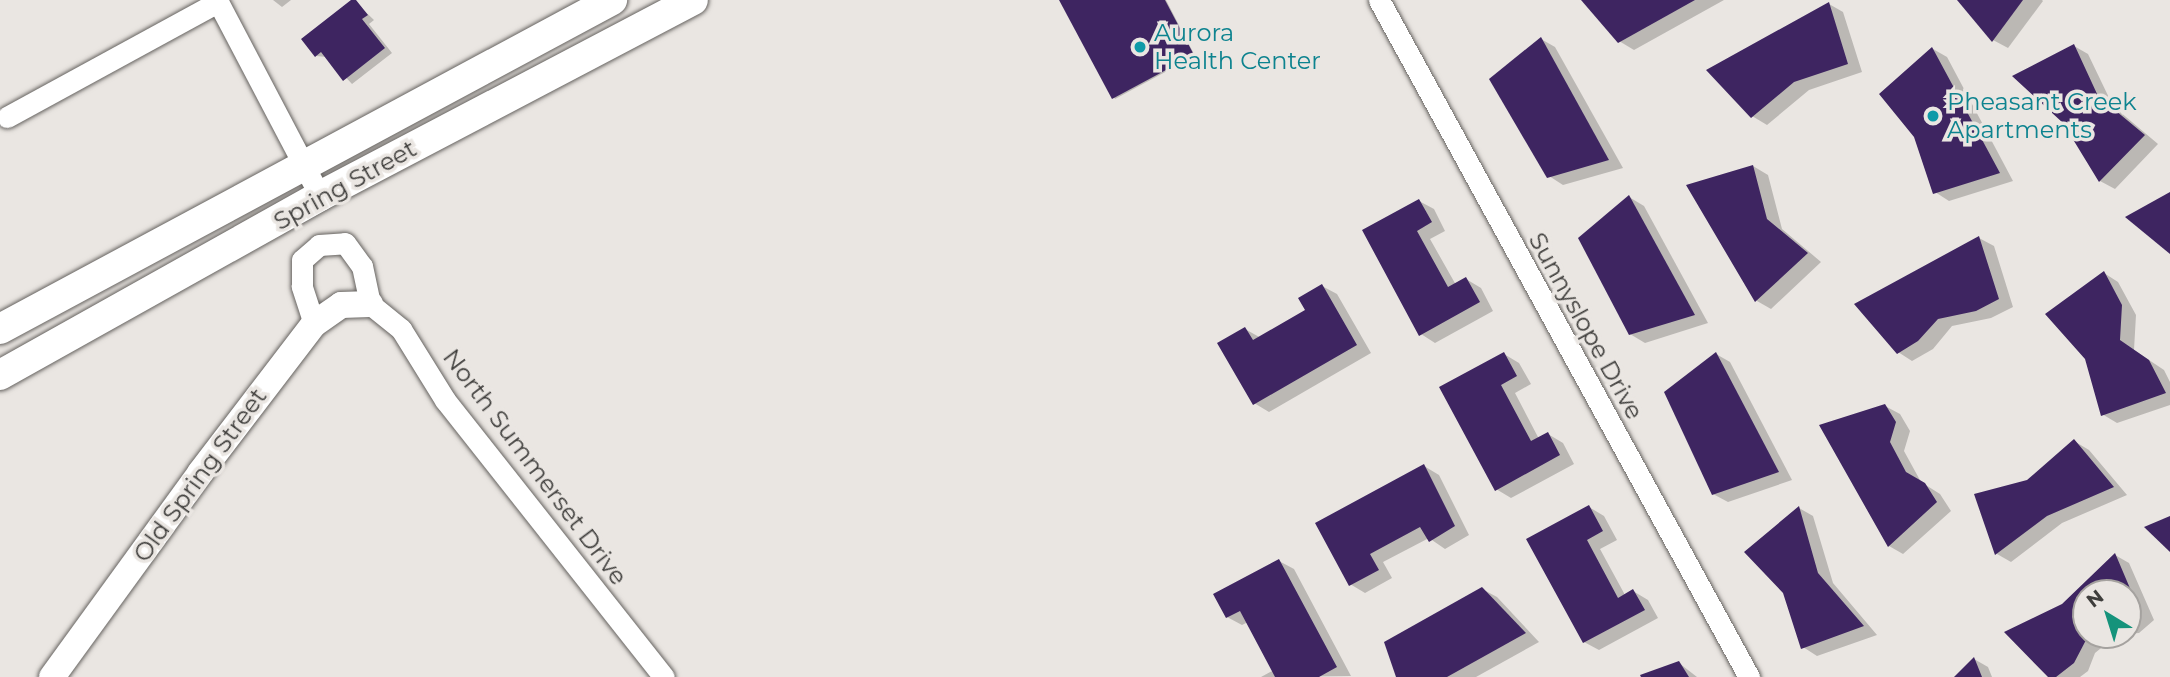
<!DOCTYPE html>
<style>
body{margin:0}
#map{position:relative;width:2170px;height:677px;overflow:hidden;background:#eae6e2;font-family:Montserrat,sans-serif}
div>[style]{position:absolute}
.shadow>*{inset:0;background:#0003}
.building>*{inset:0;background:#3e2561}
.roads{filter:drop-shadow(0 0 2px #65625f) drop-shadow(0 0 2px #65625f)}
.minor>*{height:21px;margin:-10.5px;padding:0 10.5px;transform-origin:10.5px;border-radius:10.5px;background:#fff}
.tertiary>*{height:26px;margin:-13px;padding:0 13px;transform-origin:13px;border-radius:13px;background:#fff}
.secondary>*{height:30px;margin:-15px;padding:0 15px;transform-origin:15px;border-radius:15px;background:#fff}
.dots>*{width:19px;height:19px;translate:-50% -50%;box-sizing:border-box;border:4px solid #eae6e2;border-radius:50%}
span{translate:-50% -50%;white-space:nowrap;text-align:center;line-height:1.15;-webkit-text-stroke:7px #eae6e2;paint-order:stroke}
.culture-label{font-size:24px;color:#0d838f}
.left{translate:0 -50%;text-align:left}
.street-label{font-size:24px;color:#3e3d3b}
.north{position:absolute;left:2072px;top:579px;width:70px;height:70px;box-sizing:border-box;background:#eae6e2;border:2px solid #a5a29f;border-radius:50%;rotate:322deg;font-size:19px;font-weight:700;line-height:28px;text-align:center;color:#3e3d3b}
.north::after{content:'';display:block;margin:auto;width:24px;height:32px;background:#15937b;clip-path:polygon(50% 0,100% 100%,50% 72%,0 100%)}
</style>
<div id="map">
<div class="shadow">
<i style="clip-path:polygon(273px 0,291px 0,282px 7px)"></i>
<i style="clip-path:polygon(353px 0,374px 20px,369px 24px,392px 53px,352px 84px,327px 57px,316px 56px)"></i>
<i style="clip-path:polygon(1060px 0,1166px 0,1195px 56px,1115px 99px)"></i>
<i style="clip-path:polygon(1583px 0,1724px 0,1634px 50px,1619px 41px)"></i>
<i style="clip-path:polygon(1960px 0,2042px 0,2043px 1px,2008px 48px,1993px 40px)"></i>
<i style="clip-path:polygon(1829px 4px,1843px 12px,1862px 72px,1809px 90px,1767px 125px,1752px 116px)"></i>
<i style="clip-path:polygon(1541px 39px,1555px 47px,1623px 168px,1563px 185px,1549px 176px)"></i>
<i style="clip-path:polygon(2074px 46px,2088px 54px,2113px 106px,2158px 144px,2115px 189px,2100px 181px,2065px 122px)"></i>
<i style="clip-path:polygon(1933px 49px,1947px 57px,2013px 181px,1949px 201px,1935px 192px,1916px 137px)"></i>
<i style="clip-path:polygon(1753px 166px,1768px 175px,1782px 229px,1821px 262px,1771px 309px,1757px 301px,1689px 186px)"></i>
<i style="clip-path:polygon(1629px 197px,1644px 206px,1708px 323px,1645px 343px,1630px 334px)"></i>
<i style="clip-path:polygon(1419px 201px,1434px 209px,1445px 231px,1430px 239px,1456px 285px,1466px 279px,1481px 288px,1493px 311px,1435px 343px,1421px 334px,1364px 231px)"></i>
<i style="clip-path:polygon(1979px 238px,1994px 246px,2013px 307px,1991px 318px,1952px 326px,1933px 349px,1912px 361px,1898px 352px)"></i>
<i style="clip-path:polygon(2104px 273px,2118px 282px,2136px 315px,2134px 350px,2164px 370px,2170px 382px,2170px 405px,2117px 423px,2102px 414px)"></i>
<i style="clip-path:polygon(1322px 286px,1337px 294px,1371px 353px,1269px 412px,1254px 403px,1245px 329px,1261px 338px,1307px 311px)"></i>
<i style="clip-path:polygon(1504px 354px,1519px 363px,1531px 384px,1515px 393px,1539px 439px,1548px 434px,1563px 443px,1574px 464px,1511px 498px,1496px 489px,1442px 388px)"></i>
<i style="clip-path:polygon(1716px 354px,1730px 362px,1792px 480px,1728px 502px,1713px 494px)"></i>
<i style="clip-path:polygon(1885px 406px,1900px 414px,1910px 431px,1904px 451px,1921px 482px,1940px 494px,1951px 511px,1903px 554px,1889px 546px)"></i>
<i style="clip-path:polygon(2074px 441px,2089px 450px,2127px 495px,2062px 523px,2011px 562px,1997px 554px,1976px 496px,2028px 481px)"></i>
<i style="clip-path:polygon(1424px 466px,1439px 475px,1469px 535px,1445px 549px,1429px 538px,1383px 562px,1392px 578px,1365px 593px,1350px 584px)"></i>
<i style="clip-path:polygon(1589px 507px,1604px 516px,1617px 540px,1600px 549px,1625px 595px,1633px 591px,1648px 600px,1658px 618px,1599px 650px,1584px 642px,1529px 540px)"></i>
<i style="clip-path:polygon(1799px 508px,1813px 516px,1833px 583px,1877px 635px,1817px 656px,1803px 647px)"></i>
<i style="clip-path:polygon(2115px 555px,2129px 563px,2154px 620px,2139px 633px,2128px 634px,2128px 593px,2086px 593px,2086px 635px,2117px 635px,2095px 653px,2088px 671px,2080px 677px,2051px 677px,2063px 605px)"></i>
<i style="clip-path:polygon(1279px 561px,1294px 569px,1351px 676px,1261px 677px,1274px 670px,1248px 622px,1242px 625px,1227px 617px)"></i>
<i style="clip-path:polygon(1482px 589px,1497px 597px,1539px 642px,1476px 677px,1398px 677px)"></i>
<i style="clip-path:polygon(1974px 659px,1988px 667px,1992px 677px,1957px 677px)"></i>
<i style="clip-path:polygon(1679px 663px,1697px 677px,1640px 677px)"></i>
</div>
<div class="building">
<i style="clip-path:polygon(351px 0,356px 0,368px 15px,362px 19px,385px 48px,343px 81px,321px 52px,315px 57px,301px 39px)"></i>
<i style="clip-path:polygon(1059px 0,1165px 0,1194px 55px,1112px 99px)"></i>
<i style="clip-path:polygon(1581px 0,1695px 0,1618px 43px)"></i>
<i style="clip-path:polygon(1957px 0,2023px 0,1992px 42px)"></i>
<i style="clip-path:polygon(1829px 2px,1848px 64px,1794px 82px,1751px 118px,1706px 70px)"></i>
<i style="clip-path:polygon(1541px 37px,1609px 160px,1547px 178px,1489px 79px)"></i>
<i style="clip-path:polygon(2074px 44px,2098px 96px,2145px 135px,2099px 182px,2063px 123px,2012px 76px)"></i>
<i style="clip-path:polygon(1932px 47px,2000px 173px,1933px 194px,1914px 137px,1879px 94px)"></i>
<i style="clip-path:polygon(1753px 165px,1767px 219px,1808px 253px,1755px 302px,1686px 185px)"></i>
<i style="clip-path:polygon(2170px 192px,2170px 254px,2125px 217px)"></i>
<i style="clip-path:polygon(1629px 195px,1695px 315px,1629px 335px,1578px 238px)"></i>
<i style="clip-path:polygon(1419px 199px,1432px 222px,1417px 231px,1448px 287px,1466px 277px,1480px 302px,1419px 336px,1362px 230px)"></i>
<i style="clip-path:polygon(1979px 236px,1999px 299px,1976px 311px,1938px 319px,1918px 341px,1897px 354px,1854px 304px)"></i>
<i style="clip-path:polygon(2104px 271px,2122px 305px,2120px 340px,2149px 360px,2166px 393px,2101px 416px,2085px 359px,2045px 314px)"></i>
<i style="clip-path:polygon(1322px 284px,1357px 345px,1253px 405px,1217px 343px,1245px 327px,1253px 340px,1305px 310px,1298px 298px)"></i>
<i style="clip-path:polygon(1504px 352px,1517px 376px,1501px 385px,1531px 441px,1548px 432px,1560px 455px,1495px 491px,1439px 387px)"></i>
<i style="clip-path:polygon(1716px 352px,1779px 472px,1712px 495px,1664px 392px)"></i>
<i style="clip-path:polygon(1885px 404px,1896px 422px,1890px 442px,1906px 472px,1925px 483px,1937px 502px,1888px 547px,1819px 425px)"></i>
<i style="clip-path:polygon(2074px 439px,2114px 487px,2047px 516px,1995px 555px,1974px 494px,2027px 480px)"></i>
<i style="clip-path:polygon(1424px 464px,1455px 526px,1429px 542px,1420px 527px,1370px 554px,1379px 570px,1349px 586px,1315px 523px)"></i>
<i style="clip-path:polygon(1589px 505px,1603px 531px,1587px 540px,1618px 598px,1633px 589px,1645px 610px,1583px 643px,1526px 539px)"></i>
<i style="clip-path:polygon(1799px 506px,1818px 573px,1864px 626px,1801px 649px,1783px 593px,1744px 552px)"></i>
<i style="clip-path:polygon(2170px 516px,2170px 552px,2144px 527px)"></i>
<i style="clip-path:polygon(2115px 553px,2132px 593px,2086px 593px,2086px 640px,2074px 663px,2056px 677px,2048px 677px,2004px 632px,2062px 604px)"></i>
<i style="clip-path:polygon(1279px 559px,1337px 667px,1319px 677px,1275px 677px,1240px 611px,1226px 618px,1213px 594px)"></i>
<i style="clip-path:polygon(1482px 587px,1526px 633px,1447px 677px,1396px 677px,1384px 642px)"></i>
<i style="clip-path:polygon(1974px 657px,1982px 677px,1954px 677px)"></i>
<i style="clip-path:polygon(1679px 661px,1689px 677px,1641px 677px,1640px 675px)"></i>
</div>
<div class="roads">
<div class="minor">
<i style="left:217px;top:0;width:221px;rotate:62.3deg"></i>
<i style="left:1379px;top:0;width:772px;rotate:61.34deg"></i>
<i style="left:7px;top:117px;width:240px;rotate:-28.6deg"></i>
<i style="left:314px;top:324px;width:40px;rotate:-108deg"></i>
<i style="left:302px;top:286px;width:26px;rotate:-90deg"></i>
<i style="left:302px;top:260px;width:23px;rotate:-41deg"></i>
<i style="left:319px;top:245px;width:26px;rotate:-4deg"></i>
<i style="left:345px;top:243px;width:29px;rotate:54deg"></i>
<i style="left:362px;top:266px;width:39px;rotate:78deg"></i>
<i style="left:370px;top:304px;width:40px;rotate:39deg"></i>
<i style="left:401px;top:329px;width:84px;rotate:58.2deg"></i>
<i style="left:445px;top:400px;width:353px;rotate:51.7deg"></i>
</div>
<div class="tertiary">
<i style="left:52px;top:677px;width:252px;rotate:-54deg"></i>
<i style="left:200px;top:473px;width:188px;rotate:-52.6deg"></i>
<i style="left:314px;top:324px;width:33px;rotate:-35deg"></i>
<i style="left:341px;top:305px;width:29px;rotate:-2deg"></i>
</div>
<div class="secondary">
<i style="left:0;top:329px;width:695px;rotate:-28.26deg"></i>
<i style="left:0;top:375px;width:367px;rotate:-29.2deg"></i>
<i style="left:320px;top:196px;width:421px;rotate:-27.7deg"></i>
</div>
</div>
<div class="dots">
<i style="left:1140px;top:47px;background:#0f9aa8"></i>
<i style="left:1933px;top:116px;background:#0f9aa8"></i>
</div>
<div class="culture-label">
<span class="left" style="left:1154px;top:47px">Aurora<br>Health Center</span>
<span class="left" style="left:1947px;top:116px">Pheasant Creek<br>Apartments</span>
</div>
<div class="street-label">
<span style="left:345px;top:185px;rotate:-29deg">Spring Street</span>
<span style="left:1586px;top:326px;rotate:61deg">Sunnyslope Drive</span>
<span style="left:535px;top:467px;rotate:53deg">North Summerset Drive</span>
<span style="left:200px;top:475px;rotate:-54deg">Old Spring Street</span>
</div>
<div class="north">N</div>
</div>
